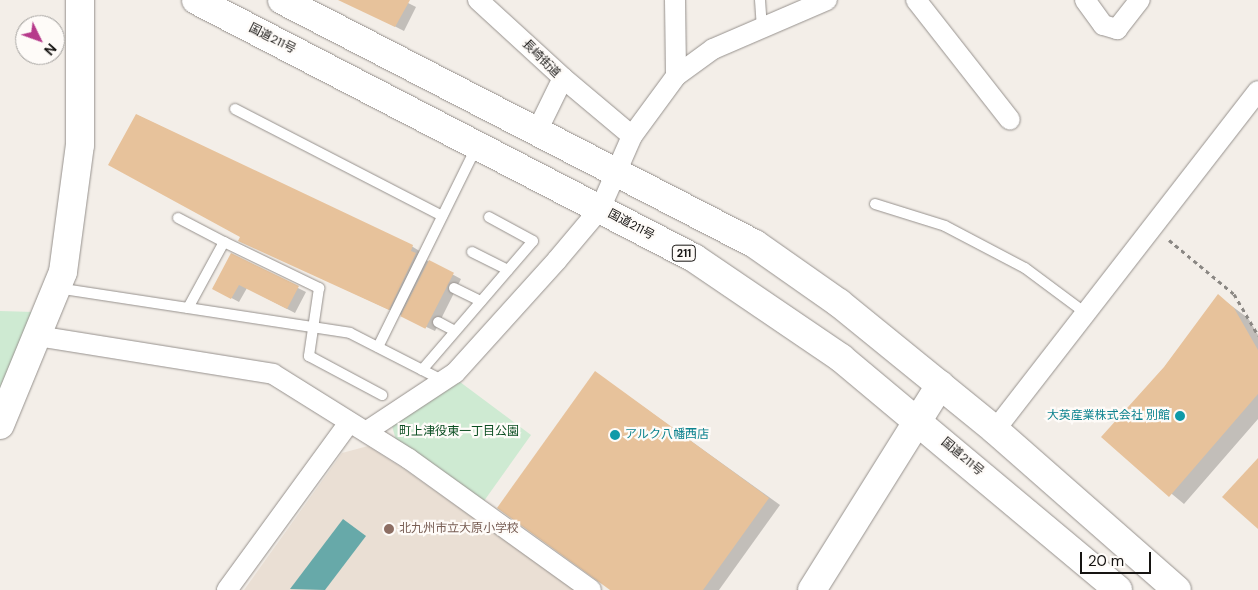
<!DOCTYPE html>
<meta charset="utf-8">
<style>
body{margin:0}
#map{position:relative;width:1258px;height:590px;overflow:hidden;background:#f3eee8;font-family:"DM Sans","Noto Sans JP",sans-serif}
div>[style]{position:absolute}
.built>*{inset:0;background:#eadfd4}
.green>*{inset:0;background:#ceead2}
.water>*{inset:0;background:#67a9a9}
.shadow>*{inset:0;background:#0003}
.building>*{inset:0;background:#e7c29b;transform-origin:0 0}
.path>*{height:3px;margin-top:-1.5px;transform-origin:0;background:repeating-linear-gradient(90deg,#8a8783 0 4px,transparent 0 8px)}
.roads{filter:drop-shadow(0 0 1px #96918d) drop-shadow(0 0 1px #96918d)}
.lane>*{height:10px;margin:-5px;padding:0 5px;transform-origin:5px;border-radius:5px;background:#fff}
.street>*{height:20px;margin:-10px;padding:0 10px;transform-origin:10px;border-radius:10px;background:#fff}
.secondary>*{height:28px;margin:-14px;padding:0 14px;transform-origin:14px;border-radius:14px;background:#fff}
.highway>*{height:28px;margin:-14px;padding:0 14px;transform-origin:14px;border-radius:14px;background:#fff}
.dots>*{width:14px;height:14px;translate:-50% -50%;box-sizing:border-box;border:2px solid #fefbf8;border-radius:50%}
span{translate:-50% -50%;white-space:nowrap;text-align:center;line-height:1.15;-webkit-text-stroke:4.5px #fefbf8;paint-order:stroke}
.shield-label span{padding:1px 4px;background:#fefbf8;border:1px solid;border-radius:4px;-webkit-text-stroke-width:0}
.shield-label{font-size:11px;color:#161412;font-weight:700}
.street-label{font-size:12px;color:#161412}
.culture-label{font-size:12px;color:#0d838f}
.right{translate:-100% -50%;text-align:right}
.left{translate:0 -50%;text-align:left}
.park-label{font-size:12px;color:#0a4d21}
.education-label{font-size:12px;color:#785e54}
.north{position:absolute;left:15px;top:15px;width:50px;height:50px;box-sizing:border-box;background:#fefbf8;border:1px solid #a19f9c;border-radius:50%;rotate:132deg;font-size:14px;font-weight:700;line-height:20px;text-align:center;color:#161412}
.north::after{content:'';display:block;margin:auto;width:18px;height:22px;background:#b63a8b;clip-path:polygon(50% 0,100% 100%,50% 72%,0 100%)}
.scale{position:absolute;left:1080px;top:552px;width:71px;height:22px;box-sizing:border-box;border:2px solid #161412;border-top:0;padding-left:6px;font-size:15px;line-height:18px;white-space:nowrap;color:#161412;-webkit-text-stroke:4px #fefbf8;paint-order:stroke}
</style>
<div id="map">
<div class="built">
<i style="clip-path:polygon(368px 446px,404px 469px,576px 590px,244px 590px,342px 453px)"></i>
</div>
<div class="green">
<i style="clip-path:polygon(0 311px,34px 312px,0 388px)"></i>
<i style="clip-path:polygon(460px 382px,531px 435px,484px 501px,396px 440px,392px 426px)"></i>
</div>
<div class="water">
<i style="clip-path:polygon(343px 519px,366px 536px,325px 590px,290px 589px)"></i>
</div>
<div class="shadow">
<i style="clip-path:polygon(343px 0,402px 0,416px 7px,404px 31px)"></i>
<i style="clip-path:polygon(137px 115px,413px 247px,426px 255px,424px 259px,461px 279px,435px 331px,239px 240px,241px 237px)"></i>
<i style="clip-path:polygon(232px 255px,306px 292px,295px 313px,247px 288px,239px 302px,213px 288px)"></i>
<i style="clip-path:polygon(1218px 296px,1248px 318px,1258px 335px,1258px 419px,1184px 504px,1103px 437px,1164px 368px)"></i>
<i style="clip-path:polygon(606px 380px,780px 505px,719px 590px,613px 590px)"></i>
</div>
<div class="building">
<i style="clip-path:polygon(338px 0,410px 0,395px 27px)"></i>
<i style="clip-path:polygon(136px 114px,413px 245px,411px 251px,416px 253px,389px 310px,238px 241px,240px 237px,108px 165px)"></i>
<i style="clip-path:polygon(231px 253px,299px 286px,287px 309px,239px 285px,231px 299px,212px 289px)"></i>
<i style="left:429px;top:260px;width:28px;height:63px;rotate:27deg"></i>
<i style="clip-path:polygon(1218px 294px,1234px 308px,1258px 350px,1258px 394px,1169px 497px,1101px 437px,1164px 367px)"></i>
<i style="clip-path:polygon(595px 371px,769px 498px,703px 590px,610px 590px,497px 508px)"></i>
<i style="clip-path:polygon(1258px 458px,1258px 529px,1222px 497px)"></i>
</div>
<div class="path">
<i style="left:1169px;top:240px;width:85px;rotate:39.7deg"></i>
<i style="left:1234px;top:294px;width:48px;rotate:59.7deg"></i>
</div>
<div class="roads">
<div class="lane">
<i style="left:760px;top:0;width:29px;rotate:86deg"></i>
<i style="left:235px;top:109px;width:233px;rotate:27.3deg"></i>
<i style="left:875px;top:204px;width:73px;rotate:17.4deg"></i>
<i style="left:945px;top:226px;width:90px;rotate:27.7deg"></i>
<i style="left:1025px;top:268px;width:72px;rotate:36.6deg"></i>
<i style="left:178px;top:218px;width:52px;rotate:27.6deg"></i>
<i style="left:472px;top:252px;width:40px;rotate:26.6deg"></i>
<i style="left:57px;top:288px;width:296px;rotate:8.7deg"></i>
<i style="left:350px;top:333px;width:106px;rotate:27.1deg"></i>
<i style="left:454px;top:288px;width:30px;rotate:26deg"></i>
<i style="left:188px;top:308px;width:75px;rotate:-61.4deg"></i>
<i style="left:224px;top:242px;width:106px;rotate:25.8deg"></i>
<i style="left:319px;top:288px;width:69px;rotate:98.4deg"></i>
<i style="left:309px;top:356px;width:83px;rotate:28.1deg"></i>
<i style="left:438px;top:322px;width:19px;rotate:28deg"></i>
<i style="left:378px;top:347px;width:224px;rotate:-63.8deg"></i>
<i style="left:422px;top:370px;width:170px;rotate:-49.3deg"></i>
<i style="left:533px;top:241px;width:50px;rotate:-151.4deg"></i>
</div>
<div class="street">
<i style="left:478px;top:0;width:115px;rotate:42.5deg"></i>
<i style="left:563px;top:78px;width:59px;rotate:116.1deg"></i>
<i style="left:675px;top:0;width:76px;rotate:89.2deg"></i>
<i style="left:916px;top:0;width:152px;rotate:51.9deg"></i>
<i style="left:1085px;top:0;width:31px;rotate:54deg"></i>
<i style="left:1103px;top:25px;width:15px;rotate:16deg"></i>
<i style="left:1117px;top:29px;width:37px;rotate:-52deg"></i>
<i style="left:563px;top:78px;width:90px;rotate:40deg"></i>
<i style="left:37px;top:336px;width:239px;rotate:9.1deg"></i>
<i style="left:273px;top:374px;width:160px;rotate:32deg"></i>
<i style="left:409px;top:459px;width:224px;rotate:35.7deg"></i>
<i style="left:995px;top:430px;width:429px;rotate:-52.2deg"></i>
<i style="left:367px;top:431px;width:105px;rotate:-33.4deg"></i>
<i style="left:455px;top:373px;width:152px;rotate:-47.9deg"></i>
<i style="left:557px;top:260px;width:67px;rotate:-49.9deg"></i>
<i style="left:600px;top:209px;width:80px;rotate:-66.3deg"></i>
<i style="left:632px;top:136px;width:74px;rotate:-53.7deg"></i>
<i style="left:676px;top:76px;width:46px;rotate:-36.1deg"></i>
<i style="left:713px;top:49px;width:124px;rotate:-23.3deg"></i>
<i style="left:227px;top:590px;width:207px;rotate:-53.9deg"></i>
</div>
<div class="secondary">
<i style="left:0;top:425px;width:165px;rotate:-67.6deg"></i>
<i style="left:63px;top:272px;width:128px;rotate:-82.4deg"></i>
<i style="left:80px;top:145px;width:145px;rotate:-90deg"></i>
<i style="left:812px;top:590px;width:242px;rotate:-58deg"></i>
</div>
<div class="highway">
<i style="left:196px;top:0;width:561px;rotate:27.39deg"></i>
<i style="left:694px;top:258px;width:178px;rotate:34.2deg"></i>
<i style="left:841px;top:358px;width:361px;rotate:39.9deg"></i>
<i style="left:282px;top:0;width:532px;rotate:27.29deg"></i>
<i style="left:755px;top:244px;width:103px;rotate:35.1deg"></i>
<i style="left:839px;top:303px;width:201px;rotate:39.1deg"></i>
<i style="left:995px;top:430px;width:242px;rotate:41.3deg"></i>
</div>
</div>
<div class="dots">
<i style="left:1180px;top:416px;background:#0f9aa8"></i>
<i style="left:615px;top:435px;background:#0f9aa8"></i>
<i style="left:389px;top:529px;background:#8d6e63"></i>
</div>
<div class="shield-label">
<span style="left:684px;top:253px">211</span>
</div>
<div class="street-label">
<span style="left:272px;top:39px;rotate:27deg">国道211号</span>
<span style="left:541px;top:59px;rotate:45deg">長崎街道</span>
<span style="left:631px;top:225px;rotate:28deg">国道211号</span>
<span style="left:962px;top:457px;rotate:40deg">国道211号</span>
</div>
<div class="culture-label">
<span class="right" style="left:1170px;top:416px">大英産業株式会社 別館</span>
<span class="left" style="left:625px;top:435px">アルク八幡西店</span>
</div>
<div class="park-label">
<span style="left:459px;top:432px">町上津役東一丁目公園</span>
</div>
<div class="education-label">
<span class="left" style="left:399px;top:529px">北九州市立大原小学校</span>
</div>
<div class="north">N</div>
<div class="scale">20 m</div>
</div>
